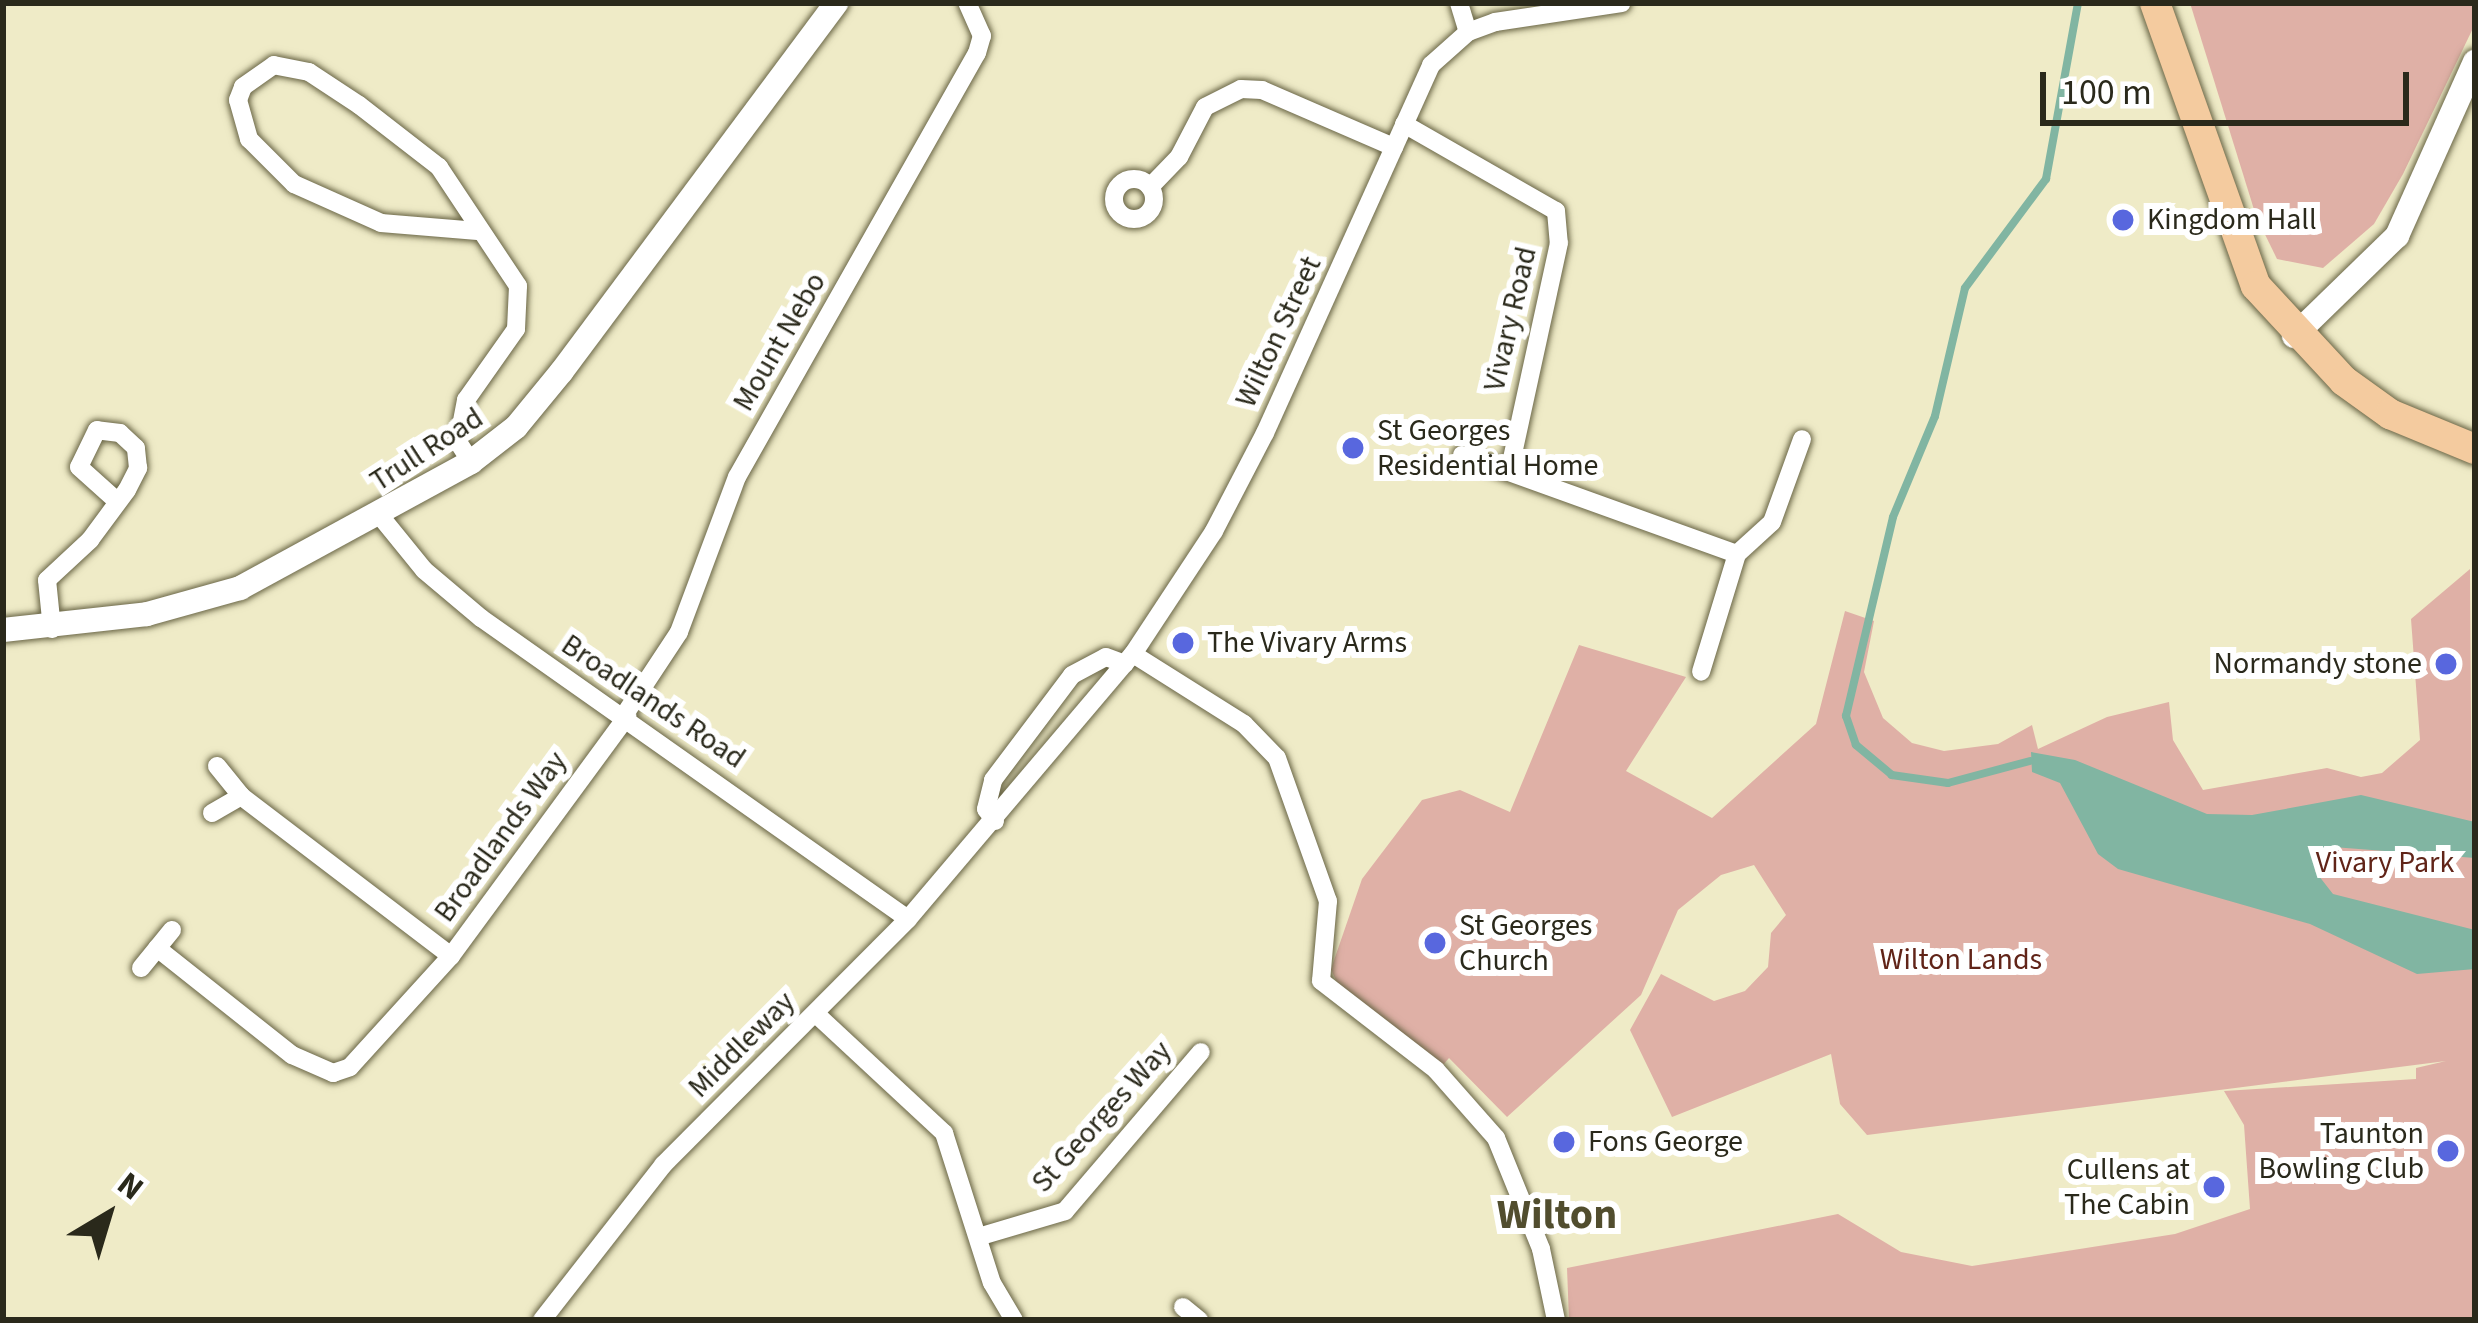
<!DOCTYPE html>
<style>
body{margin:0}
#map{position:relative;width:2478px;height:1323px;overflow:hidden;background:#efebc7;font-family:"Source Sans 3",sans-serif}
div>[style]{position:absolute}
.green>*{inset:0;background:#dfb0a6}
.water>*{inset:0;background:#81b5a2}
.stream>*{height:8px;margin:-4px;padding:0 4px;transform-origin:4px;border-radius:4px;background:#81b5a2}
.roads{filter:drop-shadow(0 0 3px #696545) drop-shadow(0 0 3px #696545)}
.minor>*{height:18px;margin:-9px;padding:0 9px;transform-origin:9px;border-radius:9px;background:#fff}
.minor>.ring{margin:-9px;padding:0;box-sizing:content-box;background:none;border:18px solid #fff;border-radius:50%}
.tertiary>*{height:24px;margin:-12px;padding:0 12px;transform-origin:12px;border-radius:12px;background:#fff}
.primary>*{height:30px;margin:-15px;padding:0 15px;transform-origin:15px;border-radius:15px;background:#f4cb9f}
.dots>*{width:33px;height:33px;translate:-50% -50%;box-sizing:border-box;border:6px solid #fff;border-radius:50%}
span{translate:-50% -50%;white-space:nowrap;text-align:center;line-height:1.15;-webkit-text-stroke:12px #fff;paint-order:stroke}
.poi-label{font-size:30px;color:#2a291b}
.left{translate:0 -50%;text-align:left}
.right{translate:-100% -50%;text-align:right}
.street-label{font-size:30px;color:#2a291b}
.park-label{font-size:30px;color:#612418}
.district-label{font-size:42px;color:#514d2e;font-weight:700}
.frame{position:absolute;inset:0;border:6px solid #2a291b;pointer-events:none}
.north{position:absolute;left:48px;top:1155px;width:120px;height:120px;-webkit-text-stroke:9px #fff;paint-order:stroke;rotate:38deg;font-size:33px;font-weight:700;line-height:48px;text-align:center;color:#2a291b}
.north::after{content:'';display:block;margin:auto;width:42px;height:54px;background:#2a291b;clip-path:polygon(50% 0,100% 100%,50% 72%,0 100%)}
.scale{position:absolute;left:2040px;top:72px;width:369px;height:54px;box-sizing:border-box;border:6px solid #2a291b;border-top:0;padding-left:15px;font-size:36px;line-height:42px;white-space:nowrap;color:#2a291b;-webkit-text-stroke:9px #fff;paint-order:stroke}
</style>
<div id="map">
<div class="green">
<i style="clip-path:polygon(2190px 3px,2475px 3px,2475px 24px,2403px 174px,2374px 224px,2323px 268px,2277px 259px,2256px 216px)"></i>
<i style="clip-path:polygon(2470px 569px,2475px 1320px,1569px 1320px,1567px 1268px,1838px 1214px,1901px 1252px,1972px 1266px,2175px 1234px,2250px 1209px,2244px 1125px,2224px 1091px,2416px 1079px,2416px 1068px,2446px 1061px,1867px 1135px,1840px 1104px,1831px 1054px,1672px 1117px,1630px 1030px,1661px 974px,1714px 1001px,1745px 991px,1768px 967px,1771px 933px,1786px 915px,1754px 865px,1721px 875px,1678px 910px,1641px 995px,1507px 1117px,1449px 1058px,1443px 1065px,1337px 983px,1331px 969px,1362px 879px,1422px 800px,1460px 790px,1510px 812px,1579px 645px,1686px 677px,1626px 771px,1712px 818px,1816px 724px,1845px 611px,1874px 621px,1864px 672px,1883px 718px,1912px 743px,1944px 751px,1998px 744px,2032px 725px,2038px 749px,2107px 717px,2169px 702px,2173px 740px,2203px 790px,2327px 768px,2361px 777px,2382px 773px,2420px 740px,2411px 619px)"></i>
</div>
<div class="water">
<i style="clip-path:polygon(2031px 752px,2075px 760px,2207px 814px,2252px 815px,2361px 795px,2475px 822px,2475px 858px,2333px 847px,2315px 871px,2333px 894px,2475px 930px,2475px 969px,2417px 974px,2310px 924px,2118px 869px,2098px 854px,2060px 783px,2032px 772px)"></i>
</div>
<div class="stream">
<i style="left:2030px;top:761px;width:85px;rotate:165deg"></i>
<i style="left:1948px;top:783px;width:57px;rotate:-171.9deg"></i>
<i style="left:1892px;top:775px;width:47px;rotate:-140.2deg"></i>
<i style="left:1856px;top:745px;width:31px;rotate:-109deg"></i>
<i style="left:1846px;top:716px;width:204px;rotate:-76.7deg"></i>
<i style="left:1893px;top:517px;width:109px;rotate:-67.4deg"></i>
<i style="left:1935px;top:416px;width:131px;rotate:-76.8deg"></i>
<i style="left:1965px;top:288px;width:136px;rotate:-53.4deg"></i>
<i style="left:2046px;top:179px;width:179px;rotate:-79.7deg"></i>
</div>
<div class="roads">
<div class="minor">
<i style="left:1459px;top:3px;width:30px;rotate:73deg"></i>
<i style="left:1404px;top:124px;width:175px;rotate:29.8deg"></i>
<i style="left:1556px;top:211px;width:32px;rotate:85deg"></i>
<i style="left:1559px;top:243px;width:234px;rotate:102.3deg"></i>
<i style="left:1509px;top:472px;width:242px;rotate:19.8deg"></i>
<i style="left:1737px;top:554px;width:123px;rotate:107deg"></i>
<i class="ring" style="left:1114px;top:179px;width:22px;height:22px"></i>
<i style="left:1150px;top:187px;width:42px;rotate:-46deg"></i>
<i style="left:1179px;top:157px;width:56px;rotate:-62.5deg"></i>
<i style="left:1205px;top:107px;width:40px;rotate:-26.6deg"></i>
<i style="left:1241px;top:89px;width:21px;rotate:3deg"></i>
<i style="left:1262px;top:90px;width:144px;rotate:23.4deg"></i>
<i style="left:1462px;top:455px;width:50px;rotate:19.9deg"></i>
<i style="left:471px;top:462px;width:24px;rotate:-123deg"></i>
<i style="left:458px;top:442px;width:43px;rotate:-79.2deg"></i>
<i style="left:466px;top:400px;width:87px;rotate:-54.8deg"></i>
<i style="left:516px;top:329px;width:43px;rotate:-87.3deg"></i>
<i style="left:518px;top:286px;width:143px;rotate:-123.6deg"></i>
<i style="left:439px;top:167px;width:101px;rotate:-142.2deg"></i>
<i style="left:359px;top:105px;width:60px;rotate:-146.6deg"></i>
<i style="left:309px;top:72px;width:36px;rotate:-169deg"></i>
<i style="left:274px;top:65px;width:38px;rotate:145deg"></i>
<i style="left:243px;top:87px;width:14px;rotate:111deg"></i>
<i style="left:238px;top:100px;width:41px;rotate:74.2deg"></i>
<i style="left:249px;top:139px;width:64px;rotate:45deg"></i>
<i style="left:294px;top:184px;width:95px;rotate:24.1deg"></i>
<i style="left:381px;top:223px;width:97px;rotate:4.7deg"></i>
<i style="left:381px;top:517px;width:68px;rotate:50.9deg"></i>
<i style="left:424px;top:570px;width:75px;rotate:40.1deg"></i>
<i style="left:481px;top:618px;width:522px;rotate:35.18deg"></i>
<i style="left:1737px;top:554px;width:47px;rotate:-42.4deg"></i>
<i style="left:1772px;top:522px;width:88px;rotate:-70.1deg"></i>
<i style="left:52px;top:629px;width:49px;rotate:-95.8deg"></i>
<i style="left:47px;top:580px;width:59px;rotate:-42.9deg"></i>
<i style="left:90px;top:540px;width:62px;rotate:-53.5deg"></i>
<i style="left:127px;top:490px;width:25px;rotate:-63deg"></i>
<i style="left:138px;top:468px;width:20px;rotate:-96deg"></i>
<i style="left:136px;top:448px;width:22px;rotate:-137deg"></i>
<i style="left:120px;top:433px;width:23px;rotate:-173deg"></i>
<i style="left:97px;top:430px;width:41px;rotate:115.9deg"></i>
<i style="left:79px;top:467px;width:52px;rotate:41.9deg"></i>
<i style="left:1133px;top:654px;width:131px;rotate:32.2deg"></i>
<i style="left:1244px;top:724px;width:47px;rotate:45.9deg"></i>
<i style="left:1277px;top:758px;width:152px;rotate:70.4deg"></i>
<i style="left:1328px;top:901px;width:80px;rotate:95deg"></i>
<i style="left:1321px;top:981px;width:145px;rotate:37.7deg"></i>
<i style="left:1436px;top:1070px;width:91px;rotate:48.6deg"></i>
<i style="left:1496px;top:1138px;width:120px;rotate:67.9deg"></i>
<i style="left:1541px;top:1249px;width:73px;rotate:78.1deg"></i>
<i style="left:625px;top:714px;width:98px;rotate:-56.6deg"></i>
<i style="left:679px;top:632px;width:165px;rotate:-69.5deg"></i>
<i style="left:737px;top:477px;width:487px;rotate:-60.5deg"></i>
<i style="left:977px;top:53px;width:18px;rotate:-74deg"></i>
<i style="left:982px;top:36px;width:36px;rotate:-114deg"></i>
<i style="left:217px;top:766px;width:38px;rotate:51deg"></i>
<i style="left:212px;top:813px;width:34px;rotate:-30deg"></i>
<i style="left:241px;top:796px;width:264px;rotate:37.3deg"></i>
<i style="left:995px;top:821px;width:15px;rotate:-127deg"></i>
<i style="left:986px;top:809px;width:30px;rotate:-76deg"></i>
<i style="left:993px;top:780px;width:131px;rotate:-53deg"></i>
<i style="left:1072px;top:675px;width:38px;rotate:-28deg"></i>
<i style="left:1106px;top:657px;width:20px;rotate:20deg"></i>
<i style="left:157px;top:948px;width:172px;rotate:38.4deg"></i>
<i style="left:292px;top:1055px;width:45px;rotate:23.7deg"></i>
<i style="left:333px;top:1073px;width:18px;rotate:-19deg"></i>
<i style="left:350px;top:1067px;width:150px;rotate:-47.7deg"></i>
<i style="left:451px;top:956px;width:298px;rotate:-53.7deg"></i>
<i style="left:141px;top:968px;width:49px;rotate:-50.8deg"></i>
<i style="left:816px;top:1014px;width:175px;rotate:42.9deg"></i>
<i style="left:944px;top:1133px;width:157px;rotate:72.3deg"></i>
<i style="left:992px;top:1283px;width:43px;rotate:59.3deg"></i>
<i style="left:978px;top:1237px;width:91px;rotate:-16.6deg"></i>
<i style="left:1065px;top:1211px;width:209px;rotate:-49.5deg"></i>
<i style="left:1183px;top:1307px;width:21px;rotate:39deg"></i>
<i style="left:542px;top:1320px;width:197px;rotate:-52deg"></i>
<i style="left:663px;top:1165px;width:347px;rotate:-45.1deg"></i>
<i style="left:908px;top:919px;width:348px;rotate:-49.7deg"></i>
<i style="left:1133px;top:654px;width:147px;rotate:-56.6deg"></i>
<i style="left:1214px;top:531px;width:110px;rotate:-62.5deg"></i>
<i style="left:1265px;top:433px;width:404px;rotate:-65.7deg"></i>
<i style="left:1431px;top:65px;width:50px;rotate:-41.7deg"></i>
<i style="left:1468px;top:32px;width:29px;rotate:-20deg"></i>
<i style="left:1495px;top:22px;width:128px;rotate:-8.5deg"></i>
</div>
<div class="tertiary">
<i style="left:2294px;top:336px;width:144px;rotate:-44.2deg"></i>
<i style="left:2397px;top:236px;width:191px;rotate:-65.9deg"></i>
<i style="left:3px;top:630px;width:145px;rotate:-6.3deg"></i>
<i style="left:147px;top:614px;width:97px;rotate:-15.6deg"></i>
<i style="left:240px;top:588px;width:263px;rotate:-28.6deg"></i>
<i style="left:471px;top:462px;width:57px;rotate:-37.9deg"></i>
<i style="left:516px;top:427px;width:72px;rotate:-50.6deg"></i>
<i style="left:562px;top:371px;width:459px;rotate:-53.3deg"></i>
</div>
<div class="primary">
<i style="left:2155px;top:3px;width:300px;rotate:70.4deg"></i>
<i style="left:2256px;top:286px;width:129px;rotate:47.2deg"></i>
<i style="left:2344px;top:381px;width:57px;rotate:35.7deg"></i>
<i style="left:2390px;top:414px;width:92px;rotate:22.4deg"></i>
</div>
</div>
<div class="dots">
<i style="left:2123px;top:220px;background:#5867de"></i>
<i style="left:1353px;top:448px;background:#5867de"></i>
<i style="left:1183px;top:643px;background:#5867de"></i>
<i style="left:2446px;top:664px;background:#5867de"></i>
<i style="left:1435px;top:943px;background:#5867de"></i>
<i style="left:1564px;top:1142px;background:#5867de"></i>
<i style="left:2448px;top:1151px;background:#5867de"></i>
<i style="left:2214px;top:1187px;background:#5867de"></i>
</div>
<div class="poi-label">
<span class="left" style="left:2147px;top:220px">Kingdom Hall</span>
<span class="left" style="left:1377px;top:448px">St Georges<br>Residential Home</span>
<span class="left" style="left:1207px;top:643px">The Vivary Arms</span>
<span class="right" style="left:2422px;top:664px">Normandy stone</span>
<span class="left" style="left:1459px;top:943px">St Georges<br>Church</span>
<span class="right" style="left:2424px;top:1151px">Taunton<br>Bowling Club</span>
<span class="left" style="left:1588px;top:1142px">Fons George</span>
<span class="right" style="left:2190px;top:1187px">Cullens at<br>The Cabin</span>
</div>
<div class="street-label">
<span style="left:1511px;top:319px;rotate:-77deg">Vivary Road</span>
<span style="left:1279px;top:332px;rotate:-65deg">Wilton Street</span>
<span style="left:780px;top:342px;rotate:-60deg">Mount Nebo</span>
<span style="left:427px;top:450px;rotate:-33deg">Trull Road</span>
<span style="left:653px;top:702px;rotate:34deg">Broadlands Road</span>
<span style="left:501px;top:837px;rotate:-54deg">Broadlands Way</span>
<span style="left:742px;top:1045px;rotate:-45deg">Middleway</span>
<span style="left:1102px;top:1117px;rotate:-48deg">St Georges Way</span>
</div>
<div class="park-label">
<span style="left:2385px;top:863px">Vivary Park</span>
<span style="left:1961px;top:960px">Wilton Lands</span>
</div>
<div class="district-label">
<span style="left:1557px;top:1215px">Wilton</span>
</div>
<div class="frame"></div>
<div class="north">N</div>
<div class="scale">100 m</div>
</div>
